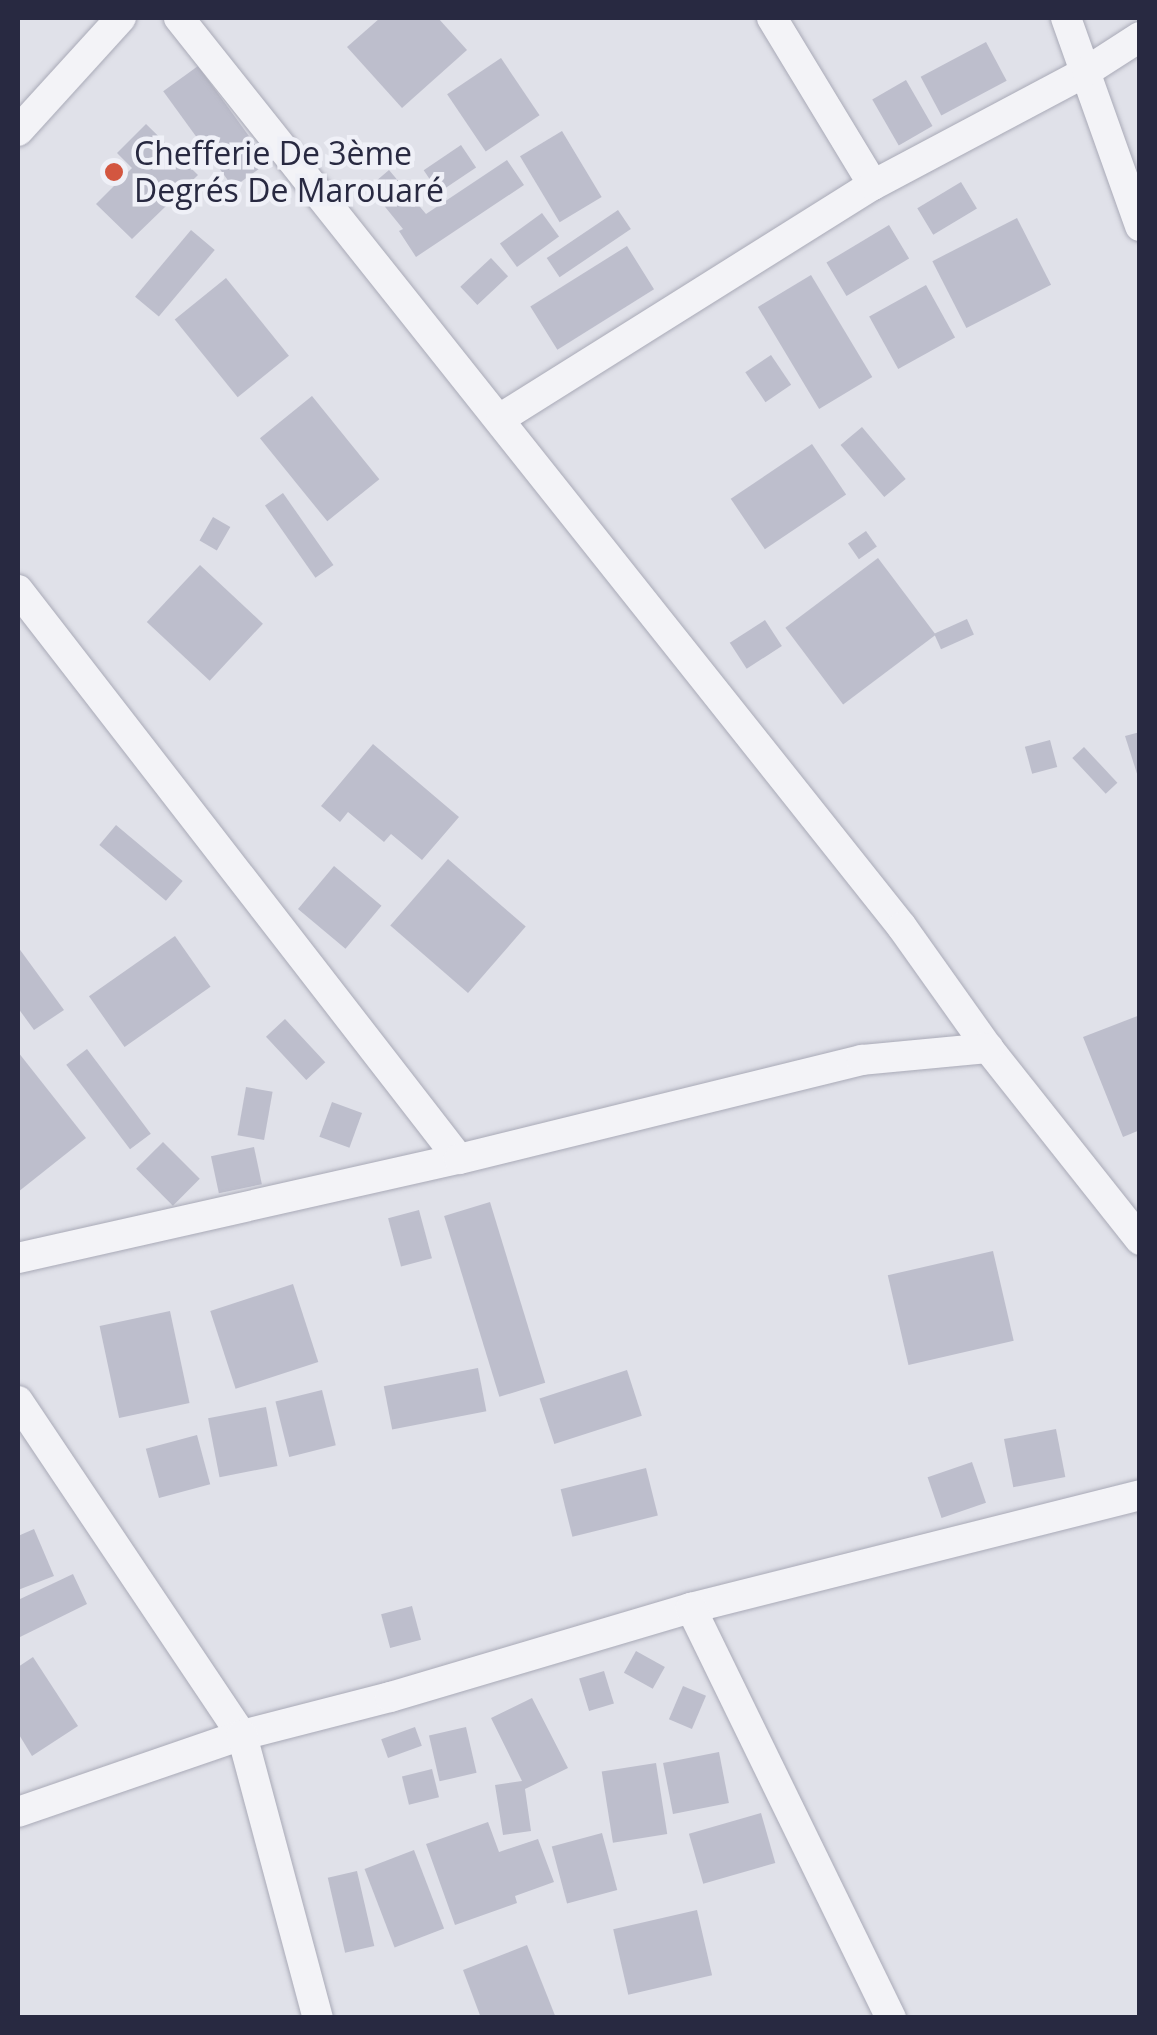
<!DOCTYPE html>
<meta charset="utf-8">
<style>
body{margin:0}
#map{position:relative;width:1157px;height:2035px;overflow:hidden;background:#e0e1e9;font-family:"Open Sans",sans-serif}
div>[style]{position:absolute}
.building>*{inset:0;background:#bdbecc;transform-origin:0 0}
.roads{filter:drop-shadow(0 0 2px #a9aab7) drop-shadow(0 0 2px #a9aab7)}
.minor>*{height:30px;margin:-15px;padding:0 15px;transform-origin:15px;border-radius:15px;background:#f3f3f7}
.dots>*{width:28px;height:28px;translate:-50% -50%;box-sizing:border-box;border:5px solid #eff0f7;border-radius:50%}
span{translate:-50% -50%;white-space:nowrap;text-align:center;line-height:1.15;-webkit-text-stroke:9px #eff0f7;paint-order:stroke}
.poi-label{font-size:32px;color:#282941}
.left{translate:0 -50%;text-align:left}
.frame{position:absolute;inset:0;border:20px solid #282941;pointer-events:none}
</style>
<div id="map">
<div class="building">
<i style="clip-path:polygon(380px 18px,438px 18px,467px 50px,402px 108px,347px 47px)"></i>
<i style="left:986px;top:42px;width:44px;height:74px;rotate:62deg"></i>
<i style="left:501px;top:58px;width:69px;height:65px;rotate:56deg"></i>
<i style="left:198px;top:66px;width:119px;height:43px;rotate:54deg"></i>
<i style="left:906px;top:80px;width:53px;height:39px;rotate:60deg"></i>
<i style="clip-path:polygon(146px 124px,198px 175px,132px 239px,96px 204px,132px 168px,117px 153px)"></i>
<i style="left:562px;top:131px;width:77px;height:49px;rotate:59deg"></i>
<i style="left:461px;top:145px;width:27px;height:45px;rotate:56deg"></i>
<i style="clip-path:polygon(507px 160px,524px 185px,416px 257px,399px 231px,403px 229px,369px 187px,389px 170px,426px 214px)"></i>
<i style="left:961px;top:182px;width:31px;height:51px;rotate:59deg"></i>
<i style="left:618px;top:210px;width:23px;height:86px;rotate:56deg"></i>
<i style="left:542px;top:213px;width:29px;height:52px;rotate:54deg"></i>
<i style="left:1017px;top:218px;width:75px;height:95px;rotate:63deg"></i>
<i style="left:889px;top:225px;width:39px;height:73px;rotate:59deg"></i>
<i style="left:191px;top:230px;width:31px;height:87px;rotate:40deg"></i>
<i style="left:627px;top:246px;width:51px;height:114px;rotate:58deg"></i>
<i style="left:491px;top:258px;width:25px;height:42px;rotate:47deg"></i>
<i style="left:811px;top:275px;width:119px;height:62px;rotate:59deg"></i>
<i style="left:226px;top:278px;width:100px;height:66px;rotate:51deg"></i>
<i style="left:926px;top:285px;width:60px;height:65px;rotate:61deg"></i>
<i style="left:771px;top:355px;width:36px;height:31px;rotate:56deg"></i>
<i style="left:312px;top:396px;width:107px;height:67px;rotate:51deg"></i>
<i style="left:862px;top:427px;width:68px;height:28px;rotate:50deg"></i>
<i style="left:812px;top:444px;width:61px;height:98px;rotate:56deg"></i>
<i style="left:283px;top:493px;width:88px;height:22px;rotate:55deg"></i>
<i style="left:213px;top:517px;width:20px;height:27px;rotate:30deg"></i>
<i style="left:866px;top:531px;width:19px;height:22px;rotate:55deg"></i>
<i style="left:878px;top:558px;width:96px;height:116px;rotate:53deg"></i>
<i style="left:200px;top:565px;width:86px;height:78px;rotate:43deg"></i>
<i style="left:967px;top:619px;width:17px;height:36px;rotate:66deg"></i>
<i style="left:765px;top:620px;width:31px;height:42px;rotate:57deg"></i>
<i style="clip-path:polygon(1140px 732px,1140px 780px,1139px 780px,1125px 736px)"></i>
<i style="left:1050px;top:740px;width:28px;height:26px;rotate:75deg"></i>
<i style="clip-path:polygon(373px 744px,459px 817px,422px 860px,391px 834px,384px 842px,348px 812px,340px 822px,321px 806px)"></i>
<i style="left:1084px;top:747px;width:49px;height:16px;rotate:47deg"></i>
<i style="left:116px;top:825px;width:87px;height:26px;rotate:40deg"></i>
<i style="left:448px;top:859px;width:103px;height:88px;rotate:41deg"></i>
<i style="left:334px;top:866px;width:62px;height:56px;rotate:40deg"></i>
<i style="left:175px;top:936px;width:62px;height:105px;rotate:55deg"></i>
<i style="clip-path:polygon(18px 947px,64px 1010px,34px 1030px,18px 1008px)"></i>
<i style="clip-path:polygon(1140px 1015px,1140px 1130px,1123px 1137px,1083px 1037px)"></i>
<i style="left:285px;top:1019px;width:59px;height:26px;rotate:47deg"></i>
<i style="left:87px;top:1049px;width:106px;height:26px;rotate:53deg"></i>
<i style="clip-path:polygon(18px 1052px,86px 1138px,18px 1192px)"></i>
<i style="left:246px;top:1087px;width:27px;height:49px;rotate:10deg"></i>
<i style="left:332px;top:1102px;width:32px;height:37px;rotate:20deg"></i>
<i style="left:163px;top:1142px;width:52px;height:38px;rotate:45deg"></i>
<i style="left:254px;top:1147px;width:38px;height:44px;rotate:78deg"></i>
<i style="left:490px;top:1202px;width:189px;height:48px;rotate:73deg"></i>
<i style="left:419px;top:1210px;width:50px;height:32px;rotate:75deg"></i>
<i style="left:993px;top:1251px;width:92px;height:108px;rotate:77deg"></i>
<i style="left:293px;top:1284px;width:82px;height:87px;rotate:72deg"></i>
<i style="left:170px;top:1311px;width:94px;height:72px;rotate:78deg"></i>
<i style="left:478px;top:1368px;width:44px;height:96px;rotate:79deg"></i>
<i style="left:627px;top:1370px;width:48px;height:92px;rotate:72deg"></i>
<i style="left:322px;top:1390px;width:57px;height:48px;rotate:76deg"></i>
<i style="left:266px;top:1407px;width:60px;height:59px;rotate:79deg"></i>
<i style="left:1056px;top:1429px;width:49px;height:53px;rotate:79deg"></i>
<i style="left:197px;top:1435px;width:51px;height:53px;rotate:75deg"></i>
<i style="left:972px;top:1462px;width:43px;height:47px;rotate:71deg"></i>
<i style="left:646px;top:1468px;width:49px;height:88px;rotate:76deg"></i>
<i style="clip-path:polygon(34px 1529px,54px 1576px,18px 1590px,18px 1536px)"></i>
<i style="clip-path:polygon(73px 1574px,87px 1604px,18px 1638px,18px 1600px)"></i>
<i style="left:412px;top:1606px;width:35px;height:32px;rotate:75deg"></i>
<i style="left:636px;top:1651px;width:33px;height:25px;rotate:29deg"></i>
<i style="clip-path:polygon(33px 1657px,78px 1726px,32px 1756px,18px 1733px,18px 1667px)"></i>
<i style="left:604px;top:1671px;width:34px;height:26px;rotate:73deg"></i>
<i style="left:683px;top:1686px;width:25px;height:36px;rotate:23deg"></i>
<i style="clip-path:polygon(532px 1698px,568px 1768px,525px 1789px,531px 1831px,503px 1835px,495px 1785px,522px 1781px,491px 1718px)"></i>
<i style="left:415px;top:1727px;width:20px;height:36px;rotate:70deg"></i>
<i style="left:466px;top:1727px;width:47px;height:38px;rotate:77deg"></i>
<i style="left:719px;top:1752px;width:52px;height:57px;rotate:79deg"></i>
<i style="left:656px;top:1763px;width:72px;height:55px;rotate:81deg"></i>
<i style="left:432px;top:1769px;width:29px;height:31px;rotate:76deg"></i>
<i style="left:761px;top:1813px;width:52px;height:75px;rotate:74deg"></i>
<i style="clip-path:polygon(488px 1822px,499px 1852px,538px 1839px,554px 1882px,515px 1896px,517px 1903px,455px 1925px,426px 1844px)"></i>
<i style="left:602px;top:1833px;width:59px;height:52px;rotate:75deg"></i>
<i style="left:414px;top:1850px;width:84px;height:53px;rotate:69deg"></i>
<i style="left:357px;top:1871px;width:77px;height:30px;rotate:77deg"></i>
<i style="left:697px;top:1910px;width:67px;height:86px;rotate:77deg"></i>
<i style="clip-path:polygon(527px 1945px,556px 2018px,481px 2018px,463px 1970px)"></i>
</div>
<div class="roads">
<div class="minor">
<i style="left:179px;top:18px;width:1161px;rotate:51.5deg"></i>
<i style="left:902px;top:927px;width:148px;rotate:54.6deg"></i>
<i style="left:988px;top:1048px;width:245px;rotate:51.6deg"></i>
<i style="left:772px;top:18px;width:195px;rotate:58.8deg"></i>
<i style="left:1066px;top:18px;width:221px;rotate:70.4deg"></i>
<i style="left:18px;top:131px;width:153px;rotate:-47.7deg"></i>
<i style="left:501px;top:418px;width:439px;rotate:-32.1deg"></i>
<i style="left:873px;top:185px;width:242px;rotate:-28deg"></i>
<i style="left:1087px;top:71px;width:63px;rotate:-32.7deg"></i>
<i style="left:18px;top:590px;width:720px;rotate:52.22deg"></i>
<i style="left:18px;top:1258px;width:452px;rotate:-12.7deg"></i>
<i style="left:459px;top:1159px;width:415px;rotate:-13.8deg"></i>
<i style="left:862px;top:1060px;width:127px;rotate:-5.4deg"></i>
<i style="left:18px;top:1401px;width:402px;rotate:56.2deg"></i>
<i style="left:242px;top:1735px;width:153px;rotate:-14.4deg"></i>
<i style="left:390px;top:1697px;width:314px;rotate:-16.5deg"></i>
<i style="left:691px;top:1608px;width:463px;rotate:-14.1deg"></i>
<i style="left:691px;top:1608px;width:456px;rotate:64deg"></i>
<i style="left:18px;top:1812px;width:237px;rotate:-19deg"></i>
<i style="left:242px;top:1735px;width:293px;rotate:75deg"></i>
</div>
</div>
<div class="dots">
<i style="left:114px;top:172px;background:#d35640"></i>
</div>
<div class="poi-label">
<span class="left" style="left:134px;top:172px">Chefferie De 3ème<br>Degrés De Marouaré</span>
</div>
<div class="frame"></div>
</div>
